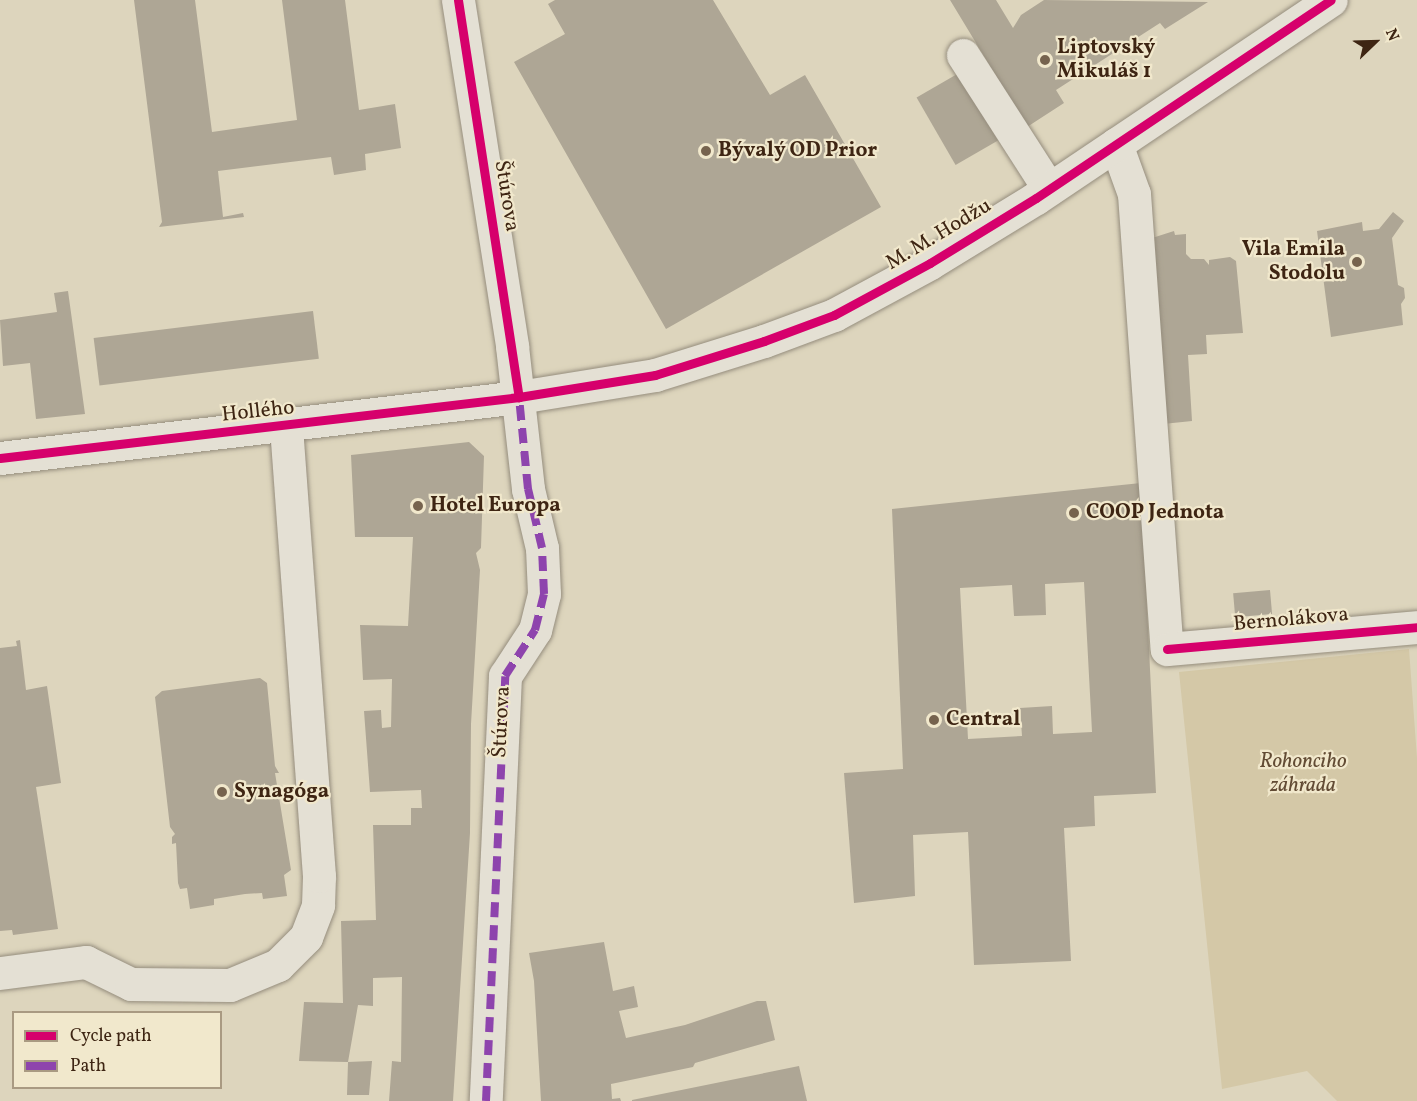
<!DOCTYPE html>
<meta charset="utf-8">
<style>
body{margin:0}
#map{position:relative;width:1417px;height:1101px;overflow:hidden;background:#ddd5bd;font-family:Vollkorn,serif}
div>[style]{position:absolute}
.green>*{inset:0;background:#d4c8a7}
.building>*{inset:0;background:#aea695;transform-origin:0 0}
.roads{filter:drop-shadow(0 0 2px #958d7d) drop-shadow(0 0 2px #958d7d)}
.minor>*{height:33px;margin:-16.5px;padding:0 16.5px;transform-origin:16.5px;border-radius:16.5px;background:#e4e0d4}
.quiet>*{height:8px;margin-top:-4px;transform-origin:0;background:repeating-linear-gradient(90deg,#8e44ad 0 15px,transparent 0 23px)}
.cycleway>*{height:9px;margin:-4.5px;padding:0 4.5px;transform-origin:4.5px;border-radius:4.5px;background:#d6006c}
.dots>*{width:16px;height:16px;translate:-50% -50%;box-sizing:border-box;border:3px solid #f1e8cc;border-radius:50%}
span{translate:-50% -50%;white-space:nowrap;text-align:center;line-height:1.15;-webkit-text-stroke:4.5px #f1e8cc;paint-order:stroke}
.poi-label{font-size:21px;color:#3e2513;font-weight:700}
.left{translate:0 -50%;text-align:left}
.right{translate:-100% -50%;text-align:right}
.street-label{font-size:21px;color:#3e2513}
.park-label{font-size:21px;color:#624b34;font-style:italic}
.legend{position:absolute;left:12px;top:1011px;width:210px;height:78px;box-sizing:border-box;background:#f1e8cc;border:2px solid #a99a82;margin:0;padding:8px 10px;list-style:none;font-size:18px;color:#3e2513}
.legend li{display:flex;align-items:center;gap:12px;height:30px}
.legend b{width:30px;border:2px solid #a99a82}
.north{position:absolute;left:1345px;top:12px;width:60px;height:60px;-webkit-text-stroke:4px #f1e8cc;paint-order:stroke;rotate:67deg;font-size:16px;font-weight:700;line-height:24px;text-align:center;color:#3e2513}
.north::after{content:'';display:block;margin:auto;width:21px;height:27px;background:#3e2513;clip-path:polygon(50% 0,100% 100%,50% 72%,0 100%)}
</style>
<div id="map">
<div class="green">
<i style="clip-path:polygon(1409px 649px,1417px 758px,1417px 1101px,1337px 1101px,1307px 1071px,1222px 1089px,1179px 672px)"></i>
</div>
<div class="building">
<i style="clip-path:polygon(134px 0,195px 0,212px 132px,297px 120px,282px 0,345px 0,359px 110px,395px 104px,401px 148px,365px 154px,366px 170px,334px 175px,331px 157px,218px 171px,223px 217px,243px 213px,244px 217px,159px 227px,162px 222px)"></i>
<i style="clip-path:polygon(555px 0,713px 0,770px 95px,805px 75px,881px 207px,666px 329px,514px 62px,565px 34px,548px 4px)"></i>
<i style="clip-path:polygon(950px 0,996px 0,1013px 28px,1021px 15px,1044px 0,1208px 2px,1165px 29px,1160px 23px,1056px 90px,1064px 103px,1027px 127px)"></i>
<i style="left:959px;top:73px;width:78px;height:49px;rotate:60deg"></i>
<i style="clip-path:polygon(1393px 212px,1404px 221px,1392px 238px,1398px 285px,1404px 288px,1405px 298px,1401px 304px,1403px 325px,1331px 337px,1317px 231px,1362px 222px,1363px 231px,1379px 229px)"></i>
<i style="clip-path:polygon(1174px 231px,1175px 235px,1186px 234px,1186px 254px,1191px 259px,1204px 259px,1209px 265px,1209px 260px,1230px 257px,1236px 261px,1243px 333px,1206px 335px,1207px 354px,1188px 355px,1192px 421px,1163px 424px,1149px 239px)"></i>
<i style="clip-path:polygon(68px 291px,85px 414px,36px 419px,30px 363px,3px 366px,0 320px,57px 312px,54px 293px)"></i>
<i style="left:313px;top:311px;width:48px;height:221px;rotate:83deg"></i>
<i style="clip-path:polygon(469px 442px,484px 456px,481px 548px,476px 553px,480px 570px,471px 724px,470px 833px,453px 1101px,389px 1101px,392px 1061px,401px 1062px,402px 977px,373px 978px,373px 1006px,358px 1005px,348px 1062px,299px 1061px,304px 1002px,343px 1003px,341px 921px,376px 920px,373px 825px,411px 825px,411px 808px,422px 808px,421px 790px,370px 792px,364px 711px,381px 710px,382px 728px,391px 727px,392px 679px,363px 680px,360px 625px,408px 626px,413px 537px,355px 537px,351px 455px)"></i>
<i style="clip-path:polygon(evenodd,1141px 483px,1156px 793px,1094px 796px,1095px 826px,1064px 828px,1071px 961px,974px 965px,968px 832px,913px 835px,915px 896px,854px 903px,844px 773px,903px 769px,892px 509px,1141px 483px,1084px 582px,1092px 732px,1053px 734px,1052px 706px,1020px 708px,1022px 736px,968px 739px,960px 588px,1012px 585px,1014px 616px,1046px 615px,1045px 584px,1084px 582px)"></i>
<i style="left:1270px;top:590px;width:24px;height:37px;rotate:85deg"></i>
<i style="clip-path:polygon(20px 640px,26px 690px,47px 686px,61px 783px,36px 787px,58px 929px,13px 935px,12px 930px,0 931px,0 648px,17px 646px,16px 641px)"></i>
<i style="clip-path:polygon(260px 678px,267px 683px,275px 766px,279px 773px,275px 773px,291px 870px,284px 875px,287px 896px,263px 899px,262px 893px,245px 894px,214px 899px,214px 905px,190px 909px,187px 888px,180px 889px,178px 883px,176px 843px,172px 844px,172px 837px,175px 834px,170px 827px,155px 697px,162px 691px)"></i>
<i style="clip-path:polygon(604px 942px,613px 991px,634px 986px,638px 1007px,619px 1011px,626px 1038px,685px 1025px,757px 1001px,766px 1001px,775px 1040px,695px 1063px,693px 1067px,611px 1084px,612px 1099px,620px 1098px,621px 1101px,541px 1101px,534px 981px,529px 953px)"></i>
<i style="clip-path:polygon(372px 1061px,369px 1095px,347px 1095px,348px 1062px)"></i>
<i style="clip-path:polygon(799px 1066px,807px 1101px,632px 1101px,632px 1100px)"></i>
</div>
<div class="roads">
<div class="minor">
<i style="left:458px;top:0;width:350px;rotate:81.1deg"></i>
<i style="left:512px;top:346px;width:144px;rotate:83.6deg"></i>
<i style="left:528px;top:489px;width:61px;rotate:76.7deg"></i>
<i style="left:542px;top:548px;width:46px;rotate:87.5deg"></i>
<i style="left:544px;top:594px;width:37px;rotate:104deg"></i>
<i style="left:535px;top:630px;width:55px;rotate:123.1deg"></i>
<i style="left:505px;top:676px;width:425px;rotate:92.6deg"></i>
<i style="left:963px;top:55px;width:159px;rotate:57.3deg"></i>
<i style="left:1116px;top:144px;width:53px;rotate:70.2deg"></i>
<i style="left:1134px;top:194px;width:456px;rotate:85.9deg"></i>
<i style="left:1167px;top:649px;width:251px;rotate:-5deg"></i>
<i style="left:0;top:458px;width:523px;rotate:-6.7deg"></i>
<i style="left:519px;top:397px;width:138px;rotate:-9.2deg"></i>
<i style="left:655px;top:375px;width:114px;rotate:-17.3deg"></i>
<i style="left:764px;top:341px;width:75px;rotate:-20.4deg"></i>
<i style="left:834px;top:315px;width:109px;rotate:-28.4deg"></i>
<i style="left:930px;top:263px;width:124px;rotate:-31.5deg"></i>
<i style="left:1036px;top:198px;width:355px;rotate:-33.9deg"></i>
<i style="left:0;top:973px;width:87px;rotate:-7.3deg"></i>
<i style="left:86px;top:962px;width:50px;rotate:26.1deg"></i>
<i style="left:131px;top:984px;width:99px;rotate:0.6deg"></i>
<i style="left:230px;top:985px;width:52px;rotate:-22.6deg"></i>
<i style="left:278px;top:965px;width:40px;rotate:-45deg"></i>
<i style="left:306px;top:937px;width:34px;rotate:-69deg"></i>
<i style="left:318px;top:905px;width:29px;rotate:-88deg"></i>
<i style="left:319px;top:876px;width:450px;rotate:-94.2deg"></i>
</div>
</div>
<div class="quiet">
<i style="left:486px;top:1101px;width:425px;rotate:-87.4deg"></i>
<i style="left:505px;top:676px;width:55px;rotate:-56.9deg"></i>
<i style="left:535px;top:630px;width:37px;rotate:-76deg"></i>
<i style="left:544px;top:594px;width:46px;rotate:-92.5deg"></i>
<i style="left:542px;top:548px;width:61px;rotate:-103.3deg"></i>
<i style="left:528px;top:489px;width:92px;rotate:-95.6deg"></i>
</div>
<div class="cycleway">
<i style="left:458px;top:0;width:402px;rotate:81.3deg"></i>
<i style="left:0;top:458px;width:523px;rotate:-6.7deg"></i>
<i style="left:519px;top:397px;width:138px;rotate:-9.2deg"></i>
<i style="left:655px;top:375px;width:114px;rotate:-17.3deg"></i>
<i style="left:764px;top:341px;width:75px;rotate:-20.4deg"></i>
<i style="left:834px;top:315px;width:109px;rotate:-28.4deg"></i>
<i style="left:930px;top:263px;width:124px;rotate:-31.5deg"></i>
<i style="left:1036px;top:198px;width:355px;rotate:-33.9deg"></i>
<i style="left:1167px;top:649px;width:251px;rotate:-5deg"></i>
</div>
<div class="dots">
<i style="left:1045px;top:60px;background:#76634e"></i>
<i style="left:706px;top:151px;background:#76634e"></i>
<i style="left:1357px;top:262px;background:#76634e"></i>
<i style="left:418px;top:506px;background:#76634e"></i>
<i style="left:1074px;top:513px;background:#76634e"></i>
<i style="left:934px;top:720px;background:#76634e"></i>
<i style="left:222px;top:792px;background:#76634e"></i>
</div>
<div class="poi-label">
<span class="left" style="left:1057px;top:60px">Liptovský<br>Mikuláš 1</span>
<span class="left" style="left:718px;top:151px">Bývalý OD Prior</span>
<span class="right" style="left:1345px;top:262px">Vila Emila<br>Stodolu</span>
<span class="left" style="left:430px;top:506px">Hotel Europa</span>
<span class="left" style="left:1086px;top:513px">COOP Jednota</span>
<span class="left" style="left:946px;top:720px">Central</span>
<span class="left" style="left:234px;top:792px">Synagóga</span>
</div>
<div class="street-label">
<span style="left:506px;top:196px;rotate:81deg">Štúrova</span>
<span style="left:939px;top:235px;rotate:-31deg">M. M. Hodžu</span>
<span style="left:258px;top:412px;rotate:-6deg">Hollého</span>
<span style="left:1291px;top:620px;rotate:-5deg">Bernolákova</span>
<span style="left:502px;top:722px;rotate:-87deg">Štúrova</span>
</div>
<div class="park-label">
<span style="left:1303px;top:774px">Rohonciho<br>záhrada</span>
</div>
<ul class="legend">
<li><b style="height:8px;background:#d6006c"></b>Cycle path</li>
<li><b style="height:8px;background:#8e44ad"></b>Path</li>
</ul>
<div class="north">N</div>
</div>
